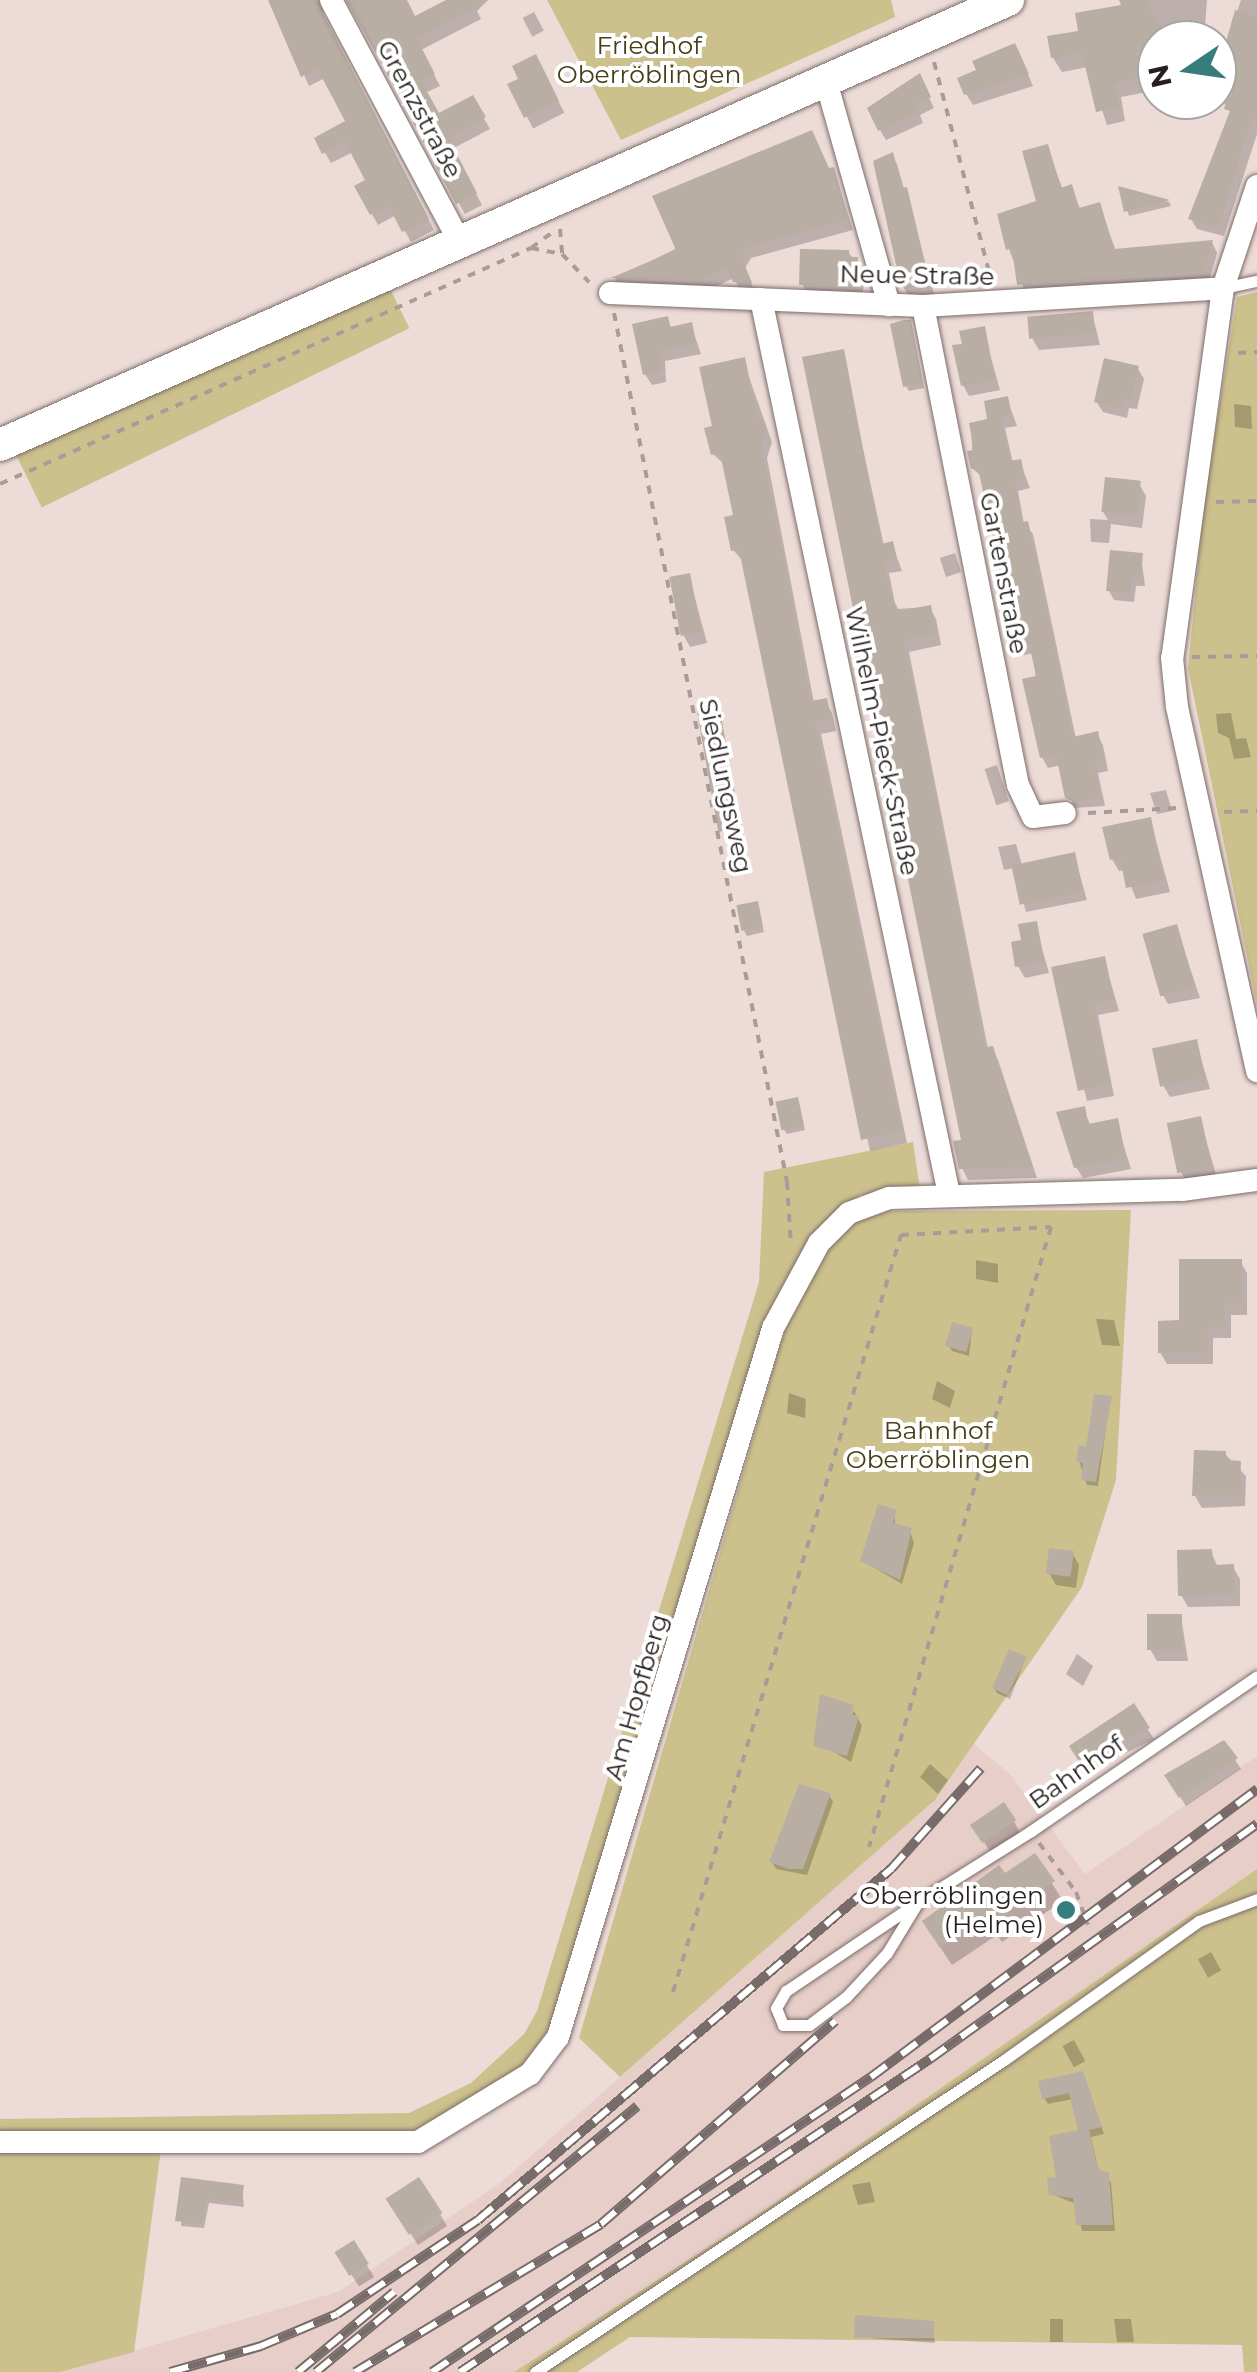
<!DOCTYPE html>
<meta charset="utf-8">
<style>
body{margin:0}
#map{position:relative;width:1257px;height:2372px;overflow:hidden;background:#ecdbd7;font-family:Montserrat,sans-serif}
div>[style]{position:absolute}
.built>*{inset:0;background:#e7cec9}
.green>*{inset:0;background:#ccc18c;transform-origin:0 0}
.shadow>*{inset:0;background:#0003;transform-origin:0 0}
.building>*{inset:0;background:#b9aea3;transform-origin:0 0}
.path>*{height:4px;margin-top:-2px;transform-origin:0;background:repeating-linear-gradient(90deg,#a89b98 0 8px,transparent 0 16px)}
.roads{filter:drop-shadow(0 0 2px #7c6d6a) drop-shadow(0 0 2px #7c6d6a)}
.service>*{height:11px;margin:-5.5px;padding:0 5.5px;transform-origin:5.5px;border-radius:5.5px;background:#fff}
.minor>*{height:22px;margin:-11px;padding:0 11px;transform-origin:11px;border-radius:11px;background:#fff}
.secondary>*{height:32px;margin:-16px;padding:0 16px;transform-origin:16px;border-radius:16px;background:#fff}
.rail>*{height:10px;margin-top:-5px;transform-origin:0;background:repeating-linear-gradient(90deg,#fff 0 19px,#776c6a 0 38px);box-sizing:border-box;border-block:2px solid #776c6a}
.dots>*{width:28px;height:28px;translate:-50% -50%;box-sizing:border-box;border:5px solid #fff;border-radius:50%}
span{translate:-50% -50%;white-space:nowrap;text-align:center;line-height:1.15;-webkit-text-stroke:8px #fff;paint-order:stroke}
.park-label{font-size:25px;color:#463e18}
.street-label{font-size:25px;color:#251f1e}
.poi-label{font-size:25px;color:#251f1e}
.right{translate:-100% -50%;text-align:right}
.north{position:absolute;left:1137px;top:20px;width:100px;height:100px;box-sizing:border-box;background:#fff;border:2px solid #a8a5a5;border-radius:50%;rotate:257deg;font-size:28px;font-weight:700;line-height:40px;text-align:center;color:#251f1e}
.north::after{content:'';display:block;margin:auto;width:35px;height:45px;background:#367e7d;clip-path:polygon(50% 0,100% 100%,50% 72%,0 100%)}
</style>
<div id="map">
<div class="built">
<i style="clip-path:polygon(974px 1744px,1010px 1774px,1085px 1874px,1257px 1756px,1257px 1869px,746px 2223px,514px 2372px,60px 2372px,338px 2292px,499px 2184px,935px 1800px)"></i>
</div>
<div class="green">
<i style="clip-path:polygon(547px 0,891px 0,895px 17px,621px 140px)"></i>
<i style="left:376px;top:260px;width:76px;height:409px;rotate:64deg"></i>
<i style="clip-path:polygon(1257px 292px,1257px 1005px,1188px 668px,1204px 502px,1237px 297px)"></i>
<i style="clip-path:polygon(913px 1142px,920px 1189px,860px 1195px,803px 1253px,554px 2028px,528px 2066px,420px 2135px,0 2136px,0 2119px,409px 2113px,471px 2083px,524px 2034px,537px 2011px,759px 1282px,764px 1172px)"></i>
<i style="clip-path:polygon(1131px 1210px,1116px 1480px,1082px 1587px,935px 1800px,620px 2077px,579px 2038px,791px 1308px,815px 1262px,842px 1230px,877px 1211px)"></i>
<i style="clip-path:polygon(1257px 1869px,1257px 2372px,1244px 2372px,1242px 2345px,630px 2337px,577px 2372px,514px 2372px,746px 2223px)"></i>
<i style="clip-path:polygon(0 2149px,161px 2149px,134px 2352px,60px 2372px,0 2372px)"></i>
</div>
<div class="shadow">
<i style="clip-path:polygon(271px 0,330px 0,323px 5px,323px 21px,434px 230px,411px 242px,396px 215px,378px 225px,357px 187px,369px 181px,353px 152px,331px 163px,317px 139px,348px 122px,325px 78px,309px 86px)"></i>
<i style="clip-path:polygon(346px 0,405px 0,414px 19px,451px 0,488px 0,477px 11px,481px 19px,421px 50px,440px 86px,425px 93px,438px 116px,472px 98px,490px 129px,452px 149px,482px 205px,465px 214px)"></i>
<i style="clip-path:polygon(1122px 0,1207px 0,1204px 40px,1157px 40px,1157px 90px,1121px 97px,1125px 121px,1107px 125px,1088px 67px,1062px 72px,1053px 58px,1124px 7px)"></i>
<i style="clip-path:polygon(1241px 0,1257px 0,1257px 134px,1224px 236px,1197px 229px,1191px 219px,1231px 116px,1228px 105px,1216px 100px,1217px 73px)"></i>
<i style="left:534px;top:12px;width:21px;height:13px;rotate:62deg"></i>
<i style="clip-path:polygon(1020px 56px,1033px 86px,973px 105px,966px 94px)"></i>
<i style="left:542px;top:69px;width:49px;height:35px;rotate:63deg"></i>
<i style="clip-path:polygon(924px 87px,934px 108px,920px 115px,923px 123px,886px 140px,880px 130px)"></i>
<i style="clip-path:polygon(1047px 147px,1063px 190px,1071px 187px,1081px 211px,1099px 205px,1116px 251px,1212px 242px,1217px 253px,1209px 281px,1026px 295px,1009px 249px,1039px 203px)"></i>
<i style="clip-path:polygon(892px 155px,897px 164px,935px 297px,909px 296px,903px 287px)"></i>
<i style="clip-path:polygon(833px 170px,853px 230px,751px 258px,745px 268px,755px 292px,741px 292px,734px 278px,710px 289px,620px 288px,615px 279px)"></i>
<i style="clip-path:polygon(1121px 190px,1169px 202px,1171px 206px,1129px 216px)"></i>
<i style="clip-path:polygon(848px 252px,864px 271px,863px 297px,809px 296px,802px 284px)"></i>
<i style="clip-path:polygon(1092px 313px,1100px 345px,1039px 350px,1032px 338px)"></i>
<i style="clip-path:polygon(667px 319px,672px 329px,691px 325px,701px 354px,665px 361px,666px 382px,652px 385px,645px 374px)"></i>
<i style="clip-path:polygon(912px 328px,924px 388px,909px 391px,906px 386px)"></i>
<i style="clip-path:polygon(983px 329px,1000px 390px,969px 396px,963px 385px,965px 346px)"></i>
<i style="clip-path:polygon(842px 352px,884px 546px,892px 544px,902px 571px,889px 573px,896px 609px,929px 607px,936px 619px,941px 645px,909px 652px,988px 1049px,998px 1060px,1037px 1178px,968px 1180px,962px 1168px,964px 1142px)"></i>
<i style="clip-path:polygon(743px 360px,772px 442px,767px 458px,814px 703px,825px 701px,832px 713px,836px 731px,821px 734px,907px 1143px,870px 1151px,744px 562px,734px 551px,736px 517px,725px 465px,713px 454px,715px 428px)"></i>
<i style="clip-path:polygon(1138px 369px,1144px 379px,1137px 409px,1129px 408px,1127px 418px,1103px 412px,1096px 401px)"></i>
<i style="clip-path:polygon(1007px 399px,1017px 426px,1005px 428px,1013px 463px,1020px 462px,1030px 488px,1018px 491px,1024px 524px,1033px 534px,1076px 739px,1097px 734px,1103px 745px,1108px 771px,1098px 773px,1105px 806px,1074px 808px,1061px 765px,1048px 768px,1042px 757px,1034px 653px,1024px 655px,1018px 645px,983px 478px,973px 469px,971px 425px,990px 421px)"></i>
<i style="clip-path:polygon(1234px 404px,1251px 406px,1252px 429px,1235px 427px)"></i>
<i style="clip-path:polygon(1139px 484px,1146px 496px,1142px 528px,1111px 524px,1109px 543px,1091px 542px,1090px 519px,1108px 520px,1103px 512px)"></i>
<i style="left:955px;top:553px;width:20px;height:16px;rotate:72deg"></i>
<i style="clip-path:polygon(1141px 556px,1145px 586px,1136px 586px,1134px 602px,1114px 600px,1109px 591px)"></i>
<i style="clip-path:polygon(689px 576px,707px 643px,690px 647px,684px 636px)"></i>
<i style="clip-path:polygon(717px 707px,744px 836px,728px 839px,724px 831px)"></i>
<i style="clip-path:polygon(1231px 713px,1236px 739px,1246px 738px,1251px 757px,1234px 759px,1229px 738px,1218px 733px,1216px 714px)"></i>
<i style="left:997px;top:765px;width:38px;height:13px;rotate:72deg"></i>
<i style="clip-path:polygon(1166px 790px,1172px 811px,1157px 814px,1150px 793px)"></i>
<i style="clip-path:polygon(1150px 819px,1170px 892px,1136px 899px,1125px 870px,1119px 871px,1112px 859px)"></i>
<i style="clip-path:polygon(1016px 844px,1022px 865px,1074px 855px,1087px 900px,1026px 912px,1014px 868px,1004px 870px,998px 847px)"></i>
<i style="clip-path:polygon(757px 904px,764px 932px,747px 936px,744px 931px)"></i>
<i style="clip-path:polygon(1035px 924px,1049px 973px,1025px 978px,1018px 966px)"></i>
<i style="clip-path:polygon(1176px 926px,1200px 998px,1168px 1004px,1161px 992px)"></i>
<i style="clip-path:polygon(1104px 959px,1119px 1011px,1098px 1015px,1114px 1096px,1087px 1101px,1054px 969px)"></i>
<i style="clip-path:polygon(1196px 1042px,1210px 1089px,1170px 1097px,1163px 1085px)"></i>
<i style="clip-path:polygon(797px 1100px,805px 1130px,787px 1134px,784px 1129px)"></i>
<i style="clip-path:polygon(1083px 1109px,1091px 1126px,1116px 1121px,1131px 1169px,1083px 1178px,1076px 1167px)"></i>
<i style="clip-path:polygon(1200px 1119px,1217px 1178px,1203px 1181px,1185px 1179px,1178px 1167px)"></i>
<i style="clip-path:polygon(976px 1260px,998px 1264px,998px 1283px,976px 1279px)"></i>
<i style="clip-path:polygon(1240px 1261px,1247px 1273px,1247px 1315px,1231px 1315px,1231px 1338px,1213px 1338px,1213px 1364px,1167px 1364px,1160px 1352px)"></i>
<i style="clip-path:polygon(1096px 1319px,1114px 1320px,1120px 1346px,1102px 1345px)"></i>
<i style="clip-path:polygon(972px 1330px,969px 1356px,952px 1351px,949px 1346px)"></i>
<i style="clip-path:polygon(937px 1381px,955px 1391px,950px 1408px,932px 1399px)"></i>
<i style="clip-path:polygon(789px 1393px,806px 1399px,805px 1418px,787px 1413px)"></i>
<i style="clip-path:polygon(1110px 1398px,1098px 1486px,1087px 1485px,1079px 1461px)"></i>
<i style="clip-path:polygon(1225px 1454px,1246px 1476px,1245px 1506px,1202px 1508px,1195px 1496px)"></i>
<i style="clip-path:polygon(895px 1512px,895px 1526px,910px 1531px,914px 1543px,902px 1584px,863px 1561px)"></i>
<i style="clip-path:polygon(1211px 1552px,1218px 1567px,1233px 1567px,1240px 1579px,1240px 1606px,1188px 1607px,1181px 1595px)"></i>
<i style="clip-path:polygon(1072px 1553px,1079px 1565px,1076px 1588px,1056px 1585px,1049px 1573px)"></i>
<i style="clip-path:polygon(1181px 1616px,1188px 1661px,1157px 1661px,1150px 1649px)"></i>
<i style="clip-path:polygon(1077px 1654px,1093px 1666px,1083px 1686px,1066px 1674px)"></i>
<i style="clip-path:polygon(1025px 1659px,1010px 1699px,997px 1693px,994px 1688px)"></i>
<i style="clip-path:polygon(822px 1697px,852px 1707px,845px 1725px,854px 1711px,862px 1726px,851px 1762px,814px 1740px)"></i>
<i style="clip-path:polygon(1133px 1707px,1154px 1739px,1088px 1772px,1073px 1746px)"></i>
<i style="clip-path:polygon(1224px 1743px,1241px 1769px,1186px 1806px,1173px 1786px)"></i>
<i style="clip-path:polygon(930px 1764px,948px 1780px,938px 1794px,920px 1777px)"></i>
<i style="clip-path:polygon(829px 1795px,833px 1802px,807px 1875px,776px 1869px,772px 1862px)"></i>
<i style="clip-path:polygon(1014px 1821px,1020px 1833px,991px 1853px,981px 1837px)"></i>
<i style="clip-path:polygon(1035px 1856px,1063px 1901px,1002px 1942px,997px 1935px,952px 1965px,936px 1941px)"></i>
<i style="left:1211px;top:1952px;width:21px;height:15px;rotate:61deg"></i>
<i style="left:1074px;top:2040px;width:24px;height:13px;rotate:62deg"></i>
<i style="clip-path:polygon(1085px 2080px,1104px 2134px,1091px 2137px,1099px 2172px,1111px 2182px,1115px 2231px,1082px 2231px,1076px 2204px,1051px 2194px,1081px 2132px,1073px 2099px,1048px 2104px,1044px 2098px)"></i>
<i style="clip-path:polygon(183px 2180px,242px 2187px,244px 2207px,209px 2203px,204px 2228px,181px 2226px)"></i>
<i style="clip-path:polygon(870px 2182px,875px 2202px,858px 2205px,852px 2185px)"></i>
<i style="clip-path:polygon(396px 2211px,440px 2214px,447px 2226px,418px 2245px)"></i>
<i style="left:353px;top:2243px;width:40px;height:18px;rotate:58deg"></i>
<i style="left:1050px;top:2319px;width:13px;height:23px"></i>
<i style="clip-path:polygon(1114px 2319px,1131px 2319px,1134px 2342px,1117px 2342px)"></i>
<i style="clip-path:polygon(932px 2323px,935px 2343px,857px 2337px)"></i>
</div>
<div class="building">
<i style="clip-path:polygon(268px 0,316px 0,429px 219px,402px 232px,388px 205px,370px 215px,354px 186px,365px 180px,345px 142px,322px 154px,314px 138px,345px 121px,317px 68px,301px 77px)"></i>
<i style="clip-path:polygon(348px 0,407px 0,415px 16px,446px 0,489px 0,417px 39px,435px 74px,421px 81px,439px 113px,473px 95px,486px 117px,448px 137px,477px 193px,456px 204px)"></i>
<i style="clip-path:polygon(1119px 0,1147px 0,1165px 40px,1157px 40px,1157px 75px,1114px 83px,1119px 107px,1096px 112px,1082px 53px,1051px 58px,1047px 36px,1078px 31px,1075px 13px,1121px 5px)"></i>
<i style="clip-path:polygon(1235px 10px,1257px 17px,1257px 120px,1251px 118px,1219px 227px,1188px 219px,1230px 111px,1224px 109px,1227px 98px,1217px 95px,1217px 73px)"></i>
<i style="clip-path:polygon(1015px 43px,1029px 74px,964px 95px,957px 78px,976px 70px,972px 61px)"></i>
<i style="clip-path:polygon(536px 54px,559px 101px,524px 118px,507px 84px,518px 79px,512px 66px)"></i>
<i style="clip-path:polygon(920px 73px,931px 97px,916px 104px,919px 112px,878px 131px,867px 108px)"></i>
<i style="clip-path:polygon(812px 130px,829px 168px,834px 167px,849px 219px,745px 248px,741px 256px,752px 283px,733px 282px,727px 269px,703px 279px,611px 278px,676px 250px,652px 196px)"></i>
<i style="clip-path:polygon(1048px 144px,1061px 188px,1072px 184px,1079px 208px,1100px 202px,1114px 249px,1213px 240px,1204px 271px,1017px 285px,1012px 248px,1006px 250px,997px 214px,1036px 201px,1022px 151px)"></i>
<i style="clip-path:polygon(893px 152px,902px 188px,907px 187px,931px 288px,901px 287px,873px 161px)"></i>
<i style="clip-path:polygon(1118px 186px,1170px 200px,1124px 212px)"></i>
<i style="clip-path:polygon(800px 249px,849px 250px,849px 257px,858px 257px,857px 286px,799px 285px)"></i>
<i style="left:1093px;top:311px;width:22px;height:66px;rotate:85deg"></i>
<i style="clip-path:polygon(668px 316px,670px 327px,692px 322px,696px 343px,660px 350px,661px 372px,643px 375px,632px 324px)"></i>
<i style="clip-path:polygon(904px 320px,911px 320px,923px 383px,903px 387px,890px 324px)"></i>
<i style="clip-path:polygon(985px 326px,995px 380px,961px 386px,952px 345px,962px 344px,959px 331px)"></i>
<i style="clip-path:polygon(844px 349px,881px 544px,893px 541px,897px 559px,884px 562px,891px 595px,899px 611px,931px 605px,936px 633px,904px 640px,985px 1047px,993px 1046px,1032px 1167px,959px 1169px,953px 1141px,961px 1140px,802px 357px)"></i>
<i style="clip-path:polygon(745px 357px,756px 413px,766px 428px,761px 444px,811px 701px,827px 698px,831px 719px,815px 722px,902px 1131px,861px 1140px,739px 550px,731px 551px,724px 517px,733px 515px,720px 453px,711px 455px,704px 428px,712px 426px,699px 367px)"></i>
<i style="clip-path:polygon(1104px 358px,1139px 366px,1131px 400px,1124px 398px,1121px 408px,1094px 402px)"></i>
<i style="clip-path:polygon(1008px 396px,1012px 416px,1001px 418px,1010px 461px,1021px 459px,1025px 478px,1014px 480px,1022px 522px,1028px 521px,1073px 737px,1098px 731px,1104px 760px,1094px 763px,1101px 797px,1075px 802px,1065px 798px,1056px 755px,1040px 758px,1022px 679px,1036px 676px,1029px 643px,1015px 646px,978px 468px,971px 469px,967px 451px,974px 450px,969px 423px,987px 419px,984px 401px)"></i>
<i style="left:1105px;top:477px;width:36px;height:35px;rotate:6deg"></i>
<i style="clip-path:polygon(1110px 550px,1143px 553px,1141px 577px,1132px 577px,1130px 593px,1106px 591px)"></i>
<i style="left:690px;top:573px;width:60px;height:21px;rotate:79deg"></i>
<i style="left:719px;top:704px;width:126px;height:23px;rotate:80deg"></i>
<i style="clip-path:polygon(1151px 817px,1164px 880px,1126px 888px,1120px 858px,1110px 860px,1102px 827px)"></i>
<i style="left:1075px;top:852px;width:40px;height:65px;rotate:78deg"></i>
<i style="left:758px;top:901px;width:26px;height:22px;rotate:79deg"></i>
<i style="clip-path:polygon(1037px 921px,1044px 961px,1015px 967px,1011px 942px,1021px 940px,1018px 924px)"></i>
<i style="left:1177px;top:924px;width:65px;height:36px;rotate:74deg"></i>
<i style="clip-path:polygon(1105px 956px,1114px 1000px,1093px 1004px,1110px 1084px,1078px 1091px,1051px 967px)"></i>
<i style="left:1197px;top:1039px;width:39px;height:46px;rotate:78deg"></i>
<i style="left:798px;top:1097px;width:29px;height:23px;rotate:78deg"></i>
<i style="clip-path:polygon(1085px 1106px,1088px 1124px,1118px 1118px,1126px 1158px,1074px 1168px,1056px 1112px)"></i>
<i style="left:1201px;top:1116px;width:51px;height:35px;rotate:78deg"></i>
<i style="clip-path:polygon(1179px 1259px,1242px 1259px,1242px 1303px,1225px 1303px,1225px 1327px,1207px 1327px,1207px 1353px,1158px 1353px,1158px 1321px,1179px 1320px)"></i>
<i style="left:952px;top:1322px;width:22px;height:25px;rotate:16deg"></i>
<i style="clip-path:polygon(1094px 1394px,1112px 1396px,1096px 1482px,1081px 1480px,1083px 1463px,1076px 1462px,1079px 1445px,1086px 1447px)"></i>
<i style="clip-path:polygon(1194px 1450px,1226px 1451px,1226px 1460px,1241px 1461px,1240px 1495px,1192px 1496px)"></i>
<i style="clip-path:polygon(878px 1504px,897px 1510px,893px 1523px,912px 1528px,900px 1580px,860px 1561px)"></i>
<i style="left:1049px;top:1548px;width:25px;height:26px;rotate:7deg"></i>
<i style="clip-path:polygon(1212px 1549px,1213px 1565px,1234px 1564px,1235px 1594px,1178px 1596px,1177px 1550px)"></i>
<i style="left:1147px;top:1614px;width:35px;height:36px"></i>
<i style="clip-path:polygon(1009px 1649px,1027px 1657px,1007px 1695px,992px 1688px)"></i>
<i style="clip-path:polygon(820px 1694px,854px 1705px,851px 1714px,859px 1716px,847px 1756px,813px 1746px)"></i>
<i style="clip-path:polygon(1134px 1703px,1150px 1728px,1080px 1763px,1069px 1746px)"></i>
<i style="clip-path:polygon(1224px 1740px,1238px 1758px,1179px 1798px,1164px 1775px)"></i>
<i style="clip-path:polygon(799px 1784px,831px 1793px,803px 1869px,789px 1869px,769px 1862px)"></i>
<i style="left:1004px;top:1802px;width:22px;height:41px;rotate:56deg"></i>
<i style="clip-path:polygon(1035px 1853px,1055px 1881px,990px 1925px,984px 1918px,940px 1948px,922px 1921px,999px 1865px,1005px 1873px)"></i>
<i style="clip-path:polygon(1083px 2071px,1102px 2127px,1089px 2130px,1098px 2169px,1109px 2173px,1113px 2225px,1076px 2225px,1073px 2198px,1049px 2195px,1047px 2178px,1056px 2177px,1049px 2136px,1078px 2130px,1069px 2093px,1042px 2099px,1038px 2081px)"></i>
<i style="clip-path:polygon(181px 2177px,244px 2185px,242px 2202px,207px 2199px,202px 2224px,175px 2221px)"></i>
<i style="left:419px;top:2177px;width:43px;height:40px;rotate:57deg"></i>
<i style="left:354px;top:2240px;width:28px;height:23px;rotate:58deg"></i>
<i style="clip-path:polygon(855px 2315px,934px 2321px,934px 2338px,854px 2338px)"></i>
</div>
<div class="path">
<i style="left:934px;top:62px;width:225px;rotate:75.3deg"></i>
<i style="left:560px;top:229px;width:25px;rotate:85deg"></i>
<i style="left:531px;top:248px;width:32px;rotate:11deg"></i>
<i style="left:562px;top:254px;width:39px;rotate:46deg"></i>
<i style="left:614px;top:313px;width:886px;rotate:78.74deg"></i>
<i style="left:787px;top:1182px;width:64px;rotate:86.4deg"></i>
<i style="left:1238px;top:353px;width:19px;rotate:-3deg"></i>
<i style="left:0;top:484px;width:581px;rotate:-23.96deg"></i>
<i style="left:531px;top:248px;width:29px;rotate:-36deg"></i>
<i style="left:1216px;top:502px;width:41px;rotate:-1.4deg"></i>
<i style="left:1192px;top:657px;width:65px;rotate:-0.9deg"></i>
<i style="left:1224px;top:812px;width:33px;rotate:-2deg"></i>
<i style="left:1088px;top:813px;width:90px;rotate:-3.2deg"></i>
<i style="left:1039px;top:1843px;width:61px;rotate:52.9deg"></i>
<i style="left:1076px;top:1892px;width:35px;rotate:70deg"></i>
<i style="left:673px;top:1992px;width:791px;rotate:-73.24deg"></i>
<i style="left:901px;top:1235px;width:150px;rotate:-3.1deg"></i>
<i style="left:1051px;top:1227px;width:646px;rotate:106.36deg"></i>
</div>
<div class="roads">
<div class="service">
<i style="left:1223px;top:288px;width:35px;rotate:-12deg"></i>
<i style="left:918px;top:1902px;width:60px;rotate:121.3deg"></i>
<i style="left:887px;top:1953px;width:60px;rotate:133deg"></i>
<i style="left:846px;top:1997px;width:46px;rotate:142.9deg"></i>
<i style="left:809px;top:2025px;width:26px;rotate:180deg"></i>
<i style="left:783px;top:2025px;width:18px;rotate:-112deg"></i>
<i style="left:776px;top:2008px;width:20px;rotate:-60deg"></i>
<i style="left:786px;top:1991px;width:159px;rotate:-34deg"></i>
<i style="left:918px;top:1902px;width:133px;rotate:-32.1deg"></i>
<i style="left:1031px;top:1831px;width:274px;rotate:-34.4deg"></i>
<i style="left:535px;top:2372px;width:563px;rotate:-33.63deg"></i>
<i style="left:1004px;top:2060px;width:239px;rotate:-35.5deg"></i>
<i style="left:1199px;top:1921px;width:62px;rotate:-20.8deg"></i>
</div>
<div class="minor">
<i style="left:331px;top:0;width:275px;rotate:62deg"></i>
<i style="left:826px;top:81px;width:233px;rotate:74.3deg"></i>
<i style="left:1257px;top:186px;width:108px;rotate:108.4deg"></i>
<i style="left:1223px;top:288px;width:373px;rotate:97.8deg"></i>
<i style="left:1172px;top:658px;width:49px;rotate:84.2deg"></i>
<i style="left:1177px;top:707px;width:373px;rotate:77.6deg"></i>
<i style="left:610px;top:293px;width:313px;rotate:2.4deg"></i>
<i style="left:923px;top:306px;width:301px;rotate:-3.4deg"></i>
<i style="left:761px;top:299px;width:915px;rotate:78.14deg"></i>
<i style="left:923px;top:306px;width:488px;rotate:78.8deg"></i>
<i style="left:1018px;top:785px;width:35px;rotate:65deg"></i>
<i style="left:1033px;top:817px;width:32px;rotate:-7deg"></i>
<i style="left:0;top:2142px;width:418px"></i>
<i style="left:418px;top:2142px;width:131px;rotate:-31.3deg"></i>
<i style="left:530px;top:2074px;width:46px;rotate:-52.9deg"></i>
<i style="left:558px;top:2037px;width:741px;rotate:-73.13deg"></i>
<i style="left:773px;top:1328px;width:97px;rotate:-61.6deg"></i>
<i style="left:819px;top:1243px;width:42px;rotate:-45deg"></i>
<i style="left:849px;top:1213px;width:43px;rotate:-20.6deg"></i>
<i style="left:889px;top:1198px;width:293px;rotate:-1.6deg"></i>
<i style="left:1182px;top:1190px;width:76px;rotate:-7.6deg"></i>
</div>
<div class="secondary">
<i style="left:0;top:445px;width:1102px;rotate:-23.82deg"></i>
</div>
</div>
<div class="rail">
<i style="left:170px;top:2372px;width:95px;rotate:-15.9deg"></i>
<i style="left:261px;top:2346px;width:82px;rotate:-22.8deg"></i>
<i style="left:337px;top:2314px;width:169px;rotate:-33.7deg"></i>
<i style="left:478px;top:2220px;width:542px;rotate:-40.36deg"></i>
<i style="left:891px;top:1869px;width:135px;rotate:-48.3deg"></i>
<i style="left:298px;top:2372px;width:125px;rotate:-39.8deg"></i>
<i style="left:316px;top:2372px;width:417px;rotate:-39.6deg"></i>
<i style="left:355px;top:2372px;width:287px;rotate:-31deg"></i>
<i style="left:601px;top:2224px;width:310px;rotate:-40.9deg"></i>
<i style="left:432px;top:2372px;width:529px;rotate:-33.9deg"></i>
<i style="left:871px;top:2077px;width:482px;rotate:-36.7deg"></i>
<i style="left:460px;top:2372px;width:565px;rotate:-33.66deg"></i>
<i style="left:930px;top:2059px;width:403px;rotate:-35.7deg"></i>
</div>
<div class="dots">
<i style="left:1066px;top:1910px;background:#367e7d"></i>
</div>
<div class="park-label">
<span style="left:649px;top:60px">Friedhof<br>Oberröblingen</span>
<span style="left:938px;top:1445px">Bahnhof<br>Oberröblingen</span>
</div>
<div class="street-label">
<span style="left:420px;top:109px;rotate:62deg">Grenzstraße</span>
<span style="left:917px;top:275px;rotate:1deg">Neue Straße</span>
<span style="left:1004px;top:573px;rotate:79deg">Gartenstraße</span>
<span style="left:882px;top:741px;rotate:78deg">Wilhelm-Pieck-Straße</span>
<span style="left:726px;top:786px;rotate:78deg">Siedlungsweg</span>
<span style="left:636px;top:1697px;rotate:-74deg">Am Hopfberg</span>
<span style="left:1076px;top:1772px;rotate:-35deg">Bahnhof</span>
</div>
<div class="poi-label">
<span class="right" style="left:1044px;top:1910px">Oberröblingen<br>(Helme)</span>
</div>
<div class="north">N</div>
</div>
